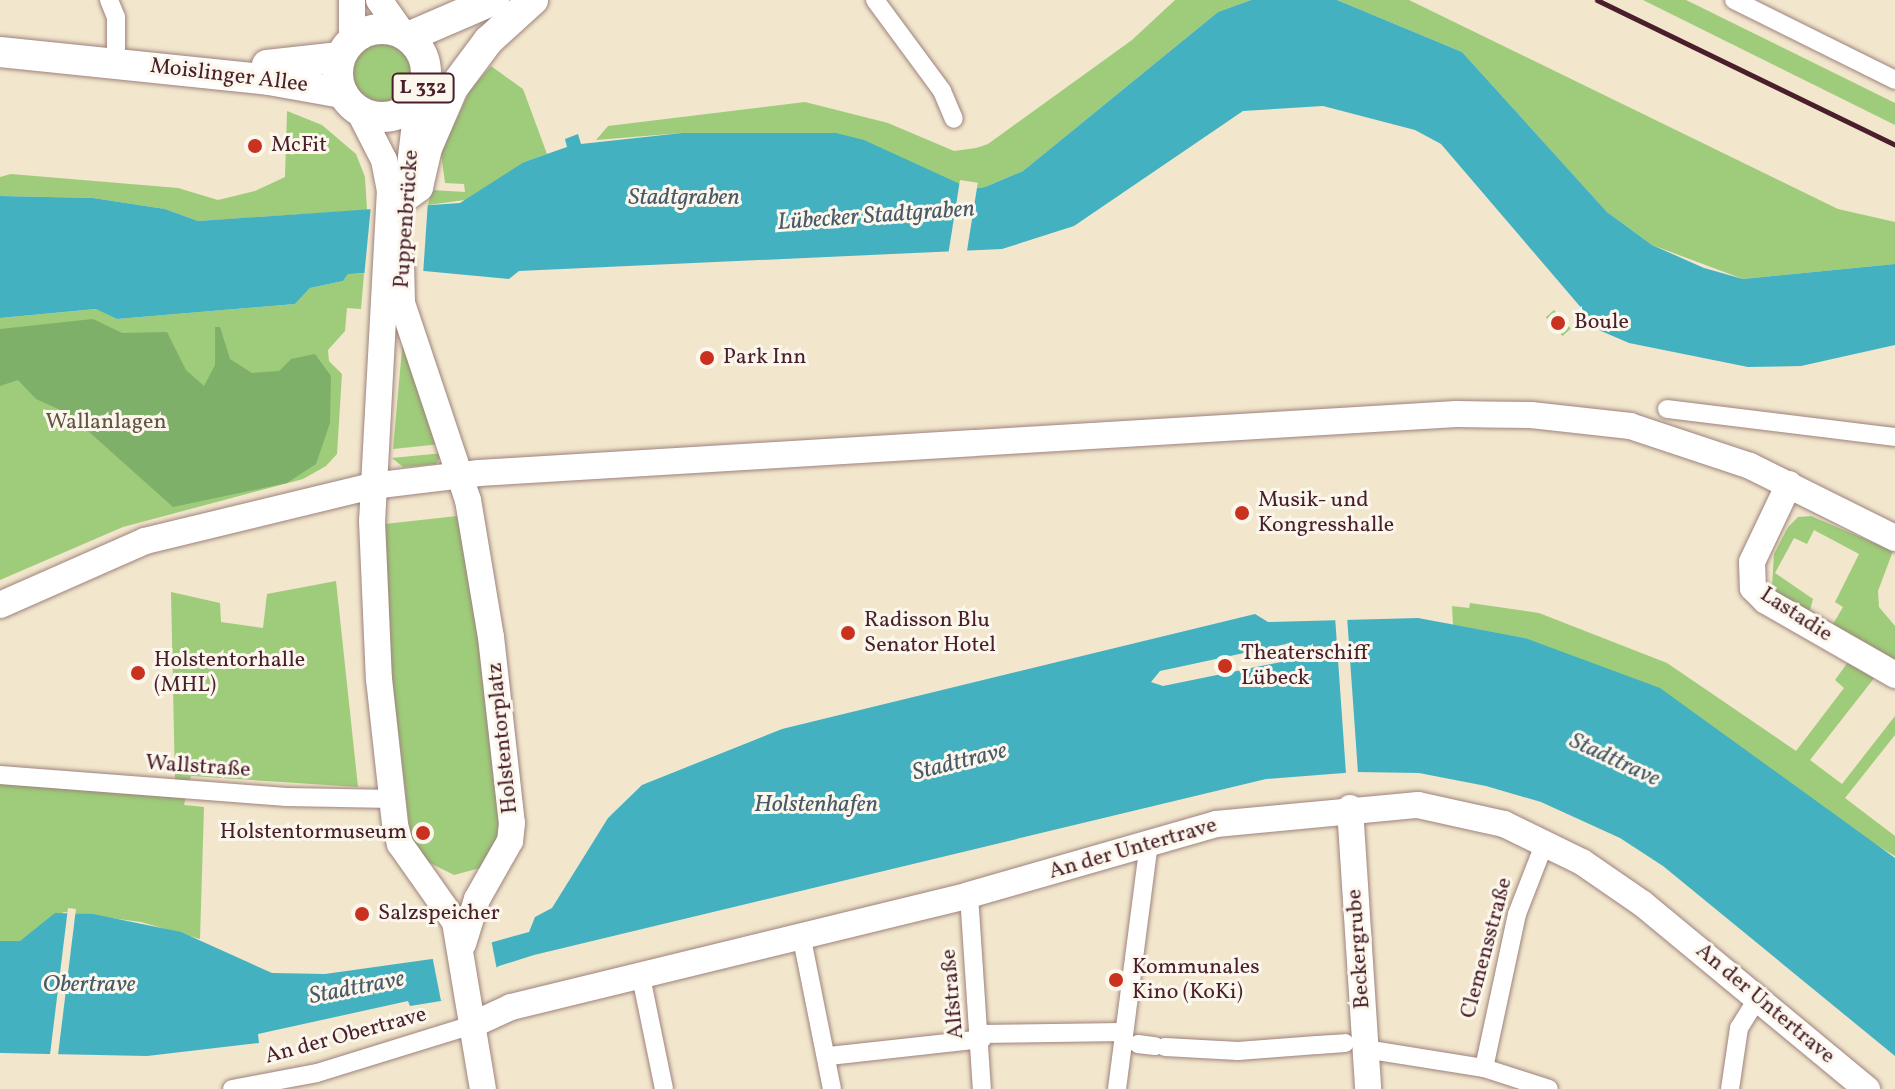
<!DOCTYPE html>
<meta charset="utf-8">
<style>
body{margin:0}
#map{position:relative;width:1895px;height:1089px;overflow:hidden;background:#f2e6cd;font-family:Vollkorn,serif}
div>[style]{position:absolute}
.green>*{inset:0;background:#9ecc7a;transform-origin:0 0}
.round{border-radius:50%}
.forest>*{inset:0;background:#7eb06a}
.water>*{inset:0;background:#44b1c1}
.pier>*{inset:0;background:#f2e6cd;transform-origin:0 0}
.roads{filter:drop-shadow(0 0 2px #9e827c) drop-shadow(0 0 2px #9e827c)}
.street>*{height:18px;margin:-9px;padding:0 9px;transform-origin:9px;border-radius:9px;background:#fff}
.secondary>*{height:26px;margin:-13px;padding:0 13px;transform-origin:13px;border-radius:13px;background:#fff}
.primary>*{height:30px;margin:-15px;padding:0 15px;transform-origin:15px;border-radius:15px;background:#fff}
.primary>.ring{margin:-15px;padding:0;box-sizing:content-box;background:none;border:30px solid #fff;border-radius:50%}
.rail>*{height:5px;margin:-2.5px;padding:0 2.5px;transform-origin:2.5px;border-radius:2.5px;background:#4a1f2b}
.dots>*{width:22px;height:22px;translate:-50% -50%;box-sizing:border-box;border:4px solid #fbf7ec;border-radius:50%}
span{translate:-50% -50%;white-space:nowrap;text-align:center;line-height:1.15;-webkit-text-stroke:6px #fbf7ec;paint-order:stroke}
.shield-label span{padding:2px 6px;background:#fbf7ec;border:2px solid;border-radius:6px;-webkit-text-stroke-width:0}
.shield-label{font-size:20px;color:#4a1f2b;font-weight:700}
.street-label{font-size:22px;color:#4a1f2b}
.poi-label{font-size:22px;color:#4a1f2b}
.left{translate:0 -50%;text-align:left}
.right{translate:-100% -50%;text-align:right}
.park-label{font-size:22px;color:#635343}
.water-label{font-size:24px;color:#485967;font-style:italic}
</style>
<div id="map">
<div class="green">
<i style="clip-path:polygon(1175px 0,1251px 0,1218px 12px,1023px 171px,985px 187px,971px 189px,931px 173px,682px 133px,596px 140px,608px 126px,805px 102px,888px 123px,954px 151px,976px 148px,988px 144px,1132px 40px)"></i>
<i style="clip-path:polygon(1337px 0,1409px 0,1838px 209px,1895px 222px,1895px 264px,1743px 279px,1652px 245px,1607px 212px,1462px 52px)"></i>
<i style="clip-path:polygon(1643px 0,1686px 0,1895px 103px,1895px 125px)"></i>
<i class="round" style="left:349px;top:40px;width:66px;height:66px"></i>
<i style="clip-path:polygon(491px 66px,523px 89px,547px 154px,524px 162px,472px 199px,428px 205px,432px 190px,465px 192px,464px 184px,445px 183px,441px 153px,470px 90px)"></i>
<i style="clip-path:polygon(287px 111px,322px 125px,356px 154px,365px 177px,367px 210px,198px 221px,165px 209px,93px 198px,0 196px,0 177px,11px 174px,178px 188px,218px 200px,255px 191px,285px 177px)"></i>
<i style="clip-path:polygon(348px 274px,364px 274px,361px 309px,347px 308px,345px 331px,328px 350px,329px 361px,342px 374px,337px 454px,326px 466px,303px 479px,123px 527px,0 580px,0 318px,97px 309px,117px 319px,295px 304px,310px 288px,343px 281px)"></i>
<i style="left:1554px;top:310px;width:25px;height:11px;rotate:48deg"></i>
<i style="clip-path:polygon(403px 338px,441px 444px,393px 449px)"></i>
<i style="clip-path:polygon(443px 453px,436px 464px,403px 467px,392px 458px)"></i>
<i style="clip-path:polygon(457px 516px,483px 647px,502px 839px,480px 868px,454px 875px,428px 862px,411px 841px,391px 670px,385px 524px)"></i>
<i style="clip-path:polygon(evenodd,1811px 516px,1893px 551px,1878px 591px,1879px 607px,1895px 626px,1895px 665px,1784px 601px,1772px 587px,1774px 554px,1788px 527px,1798px 517px,1811px 516px,1814px 530px,1859px 554px,1835px 602px,1843px 607px,1833px 624px,1810px 610px,1813px 599px,1775px 573px,1794px 538px,1807px 544px,1814px 530px)"></i>
<i style="clip-path:polygon(336px 581px,358px 787px,191px 776px,184px 805px,204px 807px,200px 939px,141px 922px,64px 912px,20px 941px,0 941px,0 775px,175px 781px,171px 592px,220px 603px,221px 622px,263px 628px,267px 594px)"></i>
<i style="clip-path:polygon(1470px 603px,1539px 613px,1667px 663px,1796px 751px,1844px 688px,1835px 680px,1848px 662px,1875px 677px,1810px 760px,1842px 784px,1895px 716px,1895px 735px,1845px 798px,1895px 836px,1895px 856px,1525px 638px,1453px 625px,1452px 606px,1469px 608px)"></i>
</div>
<div class="forest">
<i style="clip-path:polygon(93px 319px,122px 333px,167px 332px,186px 370px,204px 386px,215px 365px,215px 327px,220px 327px,230px 359px,252px 373px,279px 371px,291px 359px,315px 354px,331px 376px,330px 423px,316px 464px,287px 483px,173px 507px,69px 414px,36px 399px,18px 380px,0 386px,0 329px)"></i>
</div>
<div class="water">
<i style="clip-path:polygon(1251px 0,1337px 0,1462px 52px,1607px 212px,1652px 245px,1704px 268px,1743px 279px,1895px 264px,1895px 345px,1801px 366px,1748px 367px,1629px 343px,1601px 331px,1441px 144px,1415px 130px,1323px 106px,1243px 111px,1074px 226px,1002px 249px,519px 271px,509px 279px,424px 271px,348px 274px,343px 281px,310px 288px,295px 304px,117px 319px,96px 309px,0 318px,0 196px,93px 198px,165px 209px,198px 221px,460px 203px,524px 162px,567px 147px,565px 139px,578px 134px,581px 144px,682px 133px,836px 133px,864px 140px,971px 189px,985px 187px,1023px 171px,1218px 12px)"></i>
<i style="clip-path:polygon(evenodd,1255px 614px,1268px 622px,1418px 618px,1525px 638px,1660px 688px,1895px 858px,1895px 1056px,1663px 866px,1620px 838px,1541px 802px,1486px 786px,1419px 773px,1357px 772px,1266px 779px,534px 955px,499px 966px,441px 1001px,410px 1006px,408px 1001px,258px 1034px,259px 1043px,147px 1056px,0 1053px,0 941px,20px 941px,55px 913px,93px 914px,181px 932px,272px 973px,325px 974px,432px 959px,529px 932px,535px 917px,552px 908px,608px 818px,642px 785px,782px 729px,1255px 614px,1286px 644px,1304px 649px,1291px 660px,1163px 686px,1151px 682px,1160px 671px,1286px 644px)"></i>
</div>
<div class="pier">
<i style="left:960px;top:180px;width:18px;height:76px;rotate:9deg"></i>
<i style="clip-path:polygon(428px 201px,423px 275px,364px 278px,371px 205px)"></i>
<i style="left:1347px;top:616px;width:160px;height:12px;rotate:86deg"></i>
<i style="left:68px;top:908px;width:8px;height:153px;rotate:7deg"></i>
<i style="clip-path:polygon(491px 939px,497px 970px,441px 1001px,432px 955px)"></i>
</div>
<div class="roads">
<div class="street">
<i style="left:109px;top:0;width:18px;rotate:68deg"></i>
<i style="left:116px;top:17px;width:32px;rotate:90deg"></i>
<i style="left:875px;top:0;width:113px;rotate:53.6deg"></i>
<i style="left:942px;top:91px;width:30px;rotate:67deg"></i>
<i style="left:1734px;top:0;width:180px;rotate:26.4deg"></i>
<i style="left:1667px;top:409px;width:230px;rotate:7deg"></i>
<i style="left:0;top:775px;width:287px;rotate:4.4deg"></i>
<i style="left:286px;top:797px;width:107px;rotate:1.1deg"></i>
<i style="left:969px;top:895px;width:194px;rotate:86.2deg"></i>
<i style="left:802px;top:939px;width:153px;rotate:78.7deg"></i>
<i style="left:640px;top:972px;width:119px;rotate:78.4deg"></i>
<i style="left:981px;top:1034px;width:143px;rotate:-0.8deg"></i>
<i style="left:1138px;top:1044px;width:17px;rotate:7deg"></i>
<i style="left:1318px;top:1045px;width:27px;rotate:-4deg"></i>
<i style="left:1165px;top:1047px;width:73px;rotate:3.1deg"></i>
<i style="left:1238px;top:1051px;width:79px;rotate:-4.3deg"></i>
<i style="left:1365px;top:1049px;width:121px;rotate:9.1deg"></i>
<i style="left:1484px;top:1068px;width:68px;rotate:17.9deg"></i>
<i style="left:829px;top:1056px;width:154px;rotate:-6.3deg"></i>
<i style="left:1484px;top:1068px;width:157px;rotate:-77.9deg"></i>
<i style="left:1517px;top:914px;width:77px;rotate:-68.7deg"></i>
<i style="left:232px;top:1089px;width:86px;rotate:-10.7deg"></i>
<i style="left:317px;top:1073px;width:162px;rotate:-17.2deg"></i>
<i style="left:1117px;top:1089px;width:249px;rotate:-82.6deg"></i>
<i style="left:1730px;top:1089px;width:62px;rotate:-81.6deg"></i>
<i style="left:1739px;top:1028px;width:36px;rotate:-58deg"></i>
</div>
<div class="secondary">
<i style="left:379px;top:0;width:42px;rotate:54.8deg"></i>
<i style="left:352px;top:40px;width:40px;rotate:-90deg"></i>
<i style="left:358px;top:109px;width:57px;rotate:63deg"></i>
<i style="left:384px;top:160px;width:31px;rotate:79deg"></i>
<i style="left:390px;top:190px;width:331px;rotate:93.1deg"></i>
<i style="left:372px;top:521px;width:158px;rotate:87.5deg"></i>
<i style="left:379px;top:679px;width:147px;rotate:83.7deg"></i>
<i style="left:395px;top:825px;width:20px;rotate:75deg"></i>
<i style="left:400px;top:844px;width:95px;rotate:54.8deg"></i>
<i style="left:455px;top:922px;width:169px;rotate:80.5deg"></i>
<i style="left:407px;top:191px;width:95px;rotate:-83.3deg"></i>
<i style="left:401px;top:262px;width:41px;rotate:88.6deg"></i>
<i style="left:402px;top:303px;width:208px;rotate:71.5deg"></i>
<i style="left:468px;top:500px;width:139px;rotate:80.5deg"></i>
<i style="left:491px;top:637px;width:187px;rotate:83.6deg"></i>
<i style="left:512px;top:823px;width:18px;rotate:96deg"></i>
<i style="left:510px;top:841px;width:67px;rotate:119.6deg"></i>
<i style="left:477px;top:899px;width:47px;rotate:107.3deg"></i>
<i style="left:1789px;top:484px;width:86px;rotate:115.4deg"></i>
<i style="left:1752px;top:562px;width:26px;rotate:88deg"></i>
<i style="left:1753px;top:588px;width:18px;rotate:45deg"></i>
<i style="left:1766px;top:601px;width:149px;rotate:29.8deg"></i>
<i style="left:0;top:605px;width:158px;rotate:-23.8deg"></i>
<i style="left:145px;top:541px;width:234px;rotate:-13.6deg"></i>
<i style="left:372px;top:486px;width:108px;rotate:-6.9deg"></i>
<i style="left:479px;top:473px;width:979px;rotate:-3.46deg"></i>
<i style="left:1456px;top:414px;width:75px;rotate:0.8deg"></i>
<i style="left:1531px;top:415px;width:100px;rotate:6.3deg"></i>
<i style="left:1630px;top:426px;width:126px;rotate:18.4deg"></i>
<i style="left:1750px;top:466px;width:162px;rotate:26.4deg"></i>
<i style="left:1350px;top:808px;width:282px;rotate:86.3deg"></i>
<i style="left:472px;top:1025px;width:43px;rotate:-24.8deg"></i>
<i style="left:511px;top:1007px;width:471px;rotate:-13.7deg"></i>
<i style="left:969px;top:895px;width:257px;rotate:-16deg"></i>
<i style="left:1216px;top:824px;width:203px;rotate:-5.4deg"></i>
<i style="left:1418px;top:805px;width:88px;rotate:12.5deg"></i>
<i style="left:1504px;top:824px;width:87px;rotate:26deg"></i>
<i style="left:1582px;top:862px;width:74px;rotate:34.5deg"></i>
<i style="left:1643px;top:904px;width:291px;rotate:39.6deg"></i>
</div>
<div class="primary">
<i class="ring" style="left:338px;top:29px;width:58px;height:58px"></i>
<i style="left:408px;top:37px;width:94px;rotate:-23.3deg"></i>
<i style="left:0;top:52px;width:270px;rotate:5.9deg"></i>
<i style="left:269px;top:80px;width:74px;rotate:10.1deg"></i>
<i style="left:267px;top:65px;width:73px;rotate:-6.3deg"></i>
<i style="left:407px;top:195px;width:14px;rotate:-36deg"></i>
<i style="left:418px;top:187px;width:40px;rotate:-77deg"></i>
<i style="left:427px;top:148px;width:65px;rotate:-66.6deg"></i>
<i style="left:453px;top:88px;width:59px;rotate:-53.3deg"></i>
<i style="left:488px;top:41px;width:61px;rotate:-42.3deg"></i>
</div>
</div>
<div class="rail">
<i style="left:1597px;top:0;width:331px;rotate:25.9deg"></i>
</div>
<div class="dots">
<i style="left:255px;top:146px;background:#c8321e"></i>
<i style="left:1558px;top:323px;background:#c8321e"></i>
<i style="left:707px;top:358px;background:#c8321e"></i>
<i style="left:1242px;top:513px;background:#c8321e"></i>
<i style="left:848px;top:633px;background:#c8321e"></i>
<i style="left:1225px;top:666px;background:#c8321e"></i>
<i style="left:138px;top:673px;background:#c8321e"></i>
<i style="left:423px;top:833px;background:#c8321e"></i>
<i style="left:362px;top:914px;background:#c8321e"></i>
<i style="left:1116px;top:980px;background:#c8321e"></i>
</div>
<div class="shield-label">
<span style="left:423px;top:88px">L 332</span>
</div>
<div class="street-label">
<span style="left:229px;top:76px;rotate:7deg">Moislinger Allee</span>
<span style="left:407px;top:219px;rotate:-86deg">Puppenbrücke</span>
<span style="left:1796px;top:615px;rotate:33deg">Lastadie</span>
<span style="left:503px;top:738px;rotate:-96deg">Holstentorplatz</span>
<span style="left:198px;top:767px;rotate:4deg">Wallstraße</span>
<span style="left:1133px;top:849px;rotate:-16deg">An der Untertrave</span>
<span style="left:1487px;top:948px;rotate:-75deg">Clemensstraße</span>
<span style="left:1359px;top:949px;rotate:-94deg">Beckergrube</span>
<span style="left:953px;top:994px;rotate:-95deg">Alfstraße</span>
<span style="left:1765px;top:1004px;rotate:40deg">An der Untertrave</span>
<span style="left:346px;top:1036px;rotate:-15deg">An der Obertrave</span>
</div>
<div class="poi-label">
<span class="left" style="left:271px;top:146px">McFit</span>
<span class="left" style="left:1574px;top:323px">Boule</span>
<span class="left" style="left:723px;top:358px">Park Inn</span>
<span class="left" style="left:1258px;top:513px">Musik- und<br>Kongresshalle</span>
<span class="left" style="left:864px;top:633px">Radisson Blu<br>Senator Hotel</span>
<span class="left" style="left:1241px;top:666px">Theaterschiff<br>Lübeck</span>
<span class="left" style="left:154px;top:673px">Holstentorhalle<br>(MHL)</span>
<span class="right" style="left:407px;top:833px">Holstentormuseum</span>
<span class="left" style="left:378px;top:914px">Salzspeicher</span>
<span class="left" style="left:1132px;top:980px">Kommunales<br>Kino (KoKi)</span>
</div>
<div class="park-label">
<span style="left:106px;top:423px">Wallanlagen</span>
</div>
<div class="water-label">
<span style="left:684px;top:199px">Stadtgraben</span>
<span style="left:876px;top:217px;rotate:-4deg">Lübecker Stadtgraben</span>
<span style="left:1614px;top:761px;rotate:25deg">Stadttrave</span>
<span style="left:960px;top:763px;rotate:-14deg">Stadttrave</span>
<span style="left:816px;top:806px">Holstenhafen</span>
<span style="left:89px;top:986px">Obertrave</span>
<span style="left:357px;top:989px;rotate:-11deg">Stadttrave</span>
</div>
</div>
